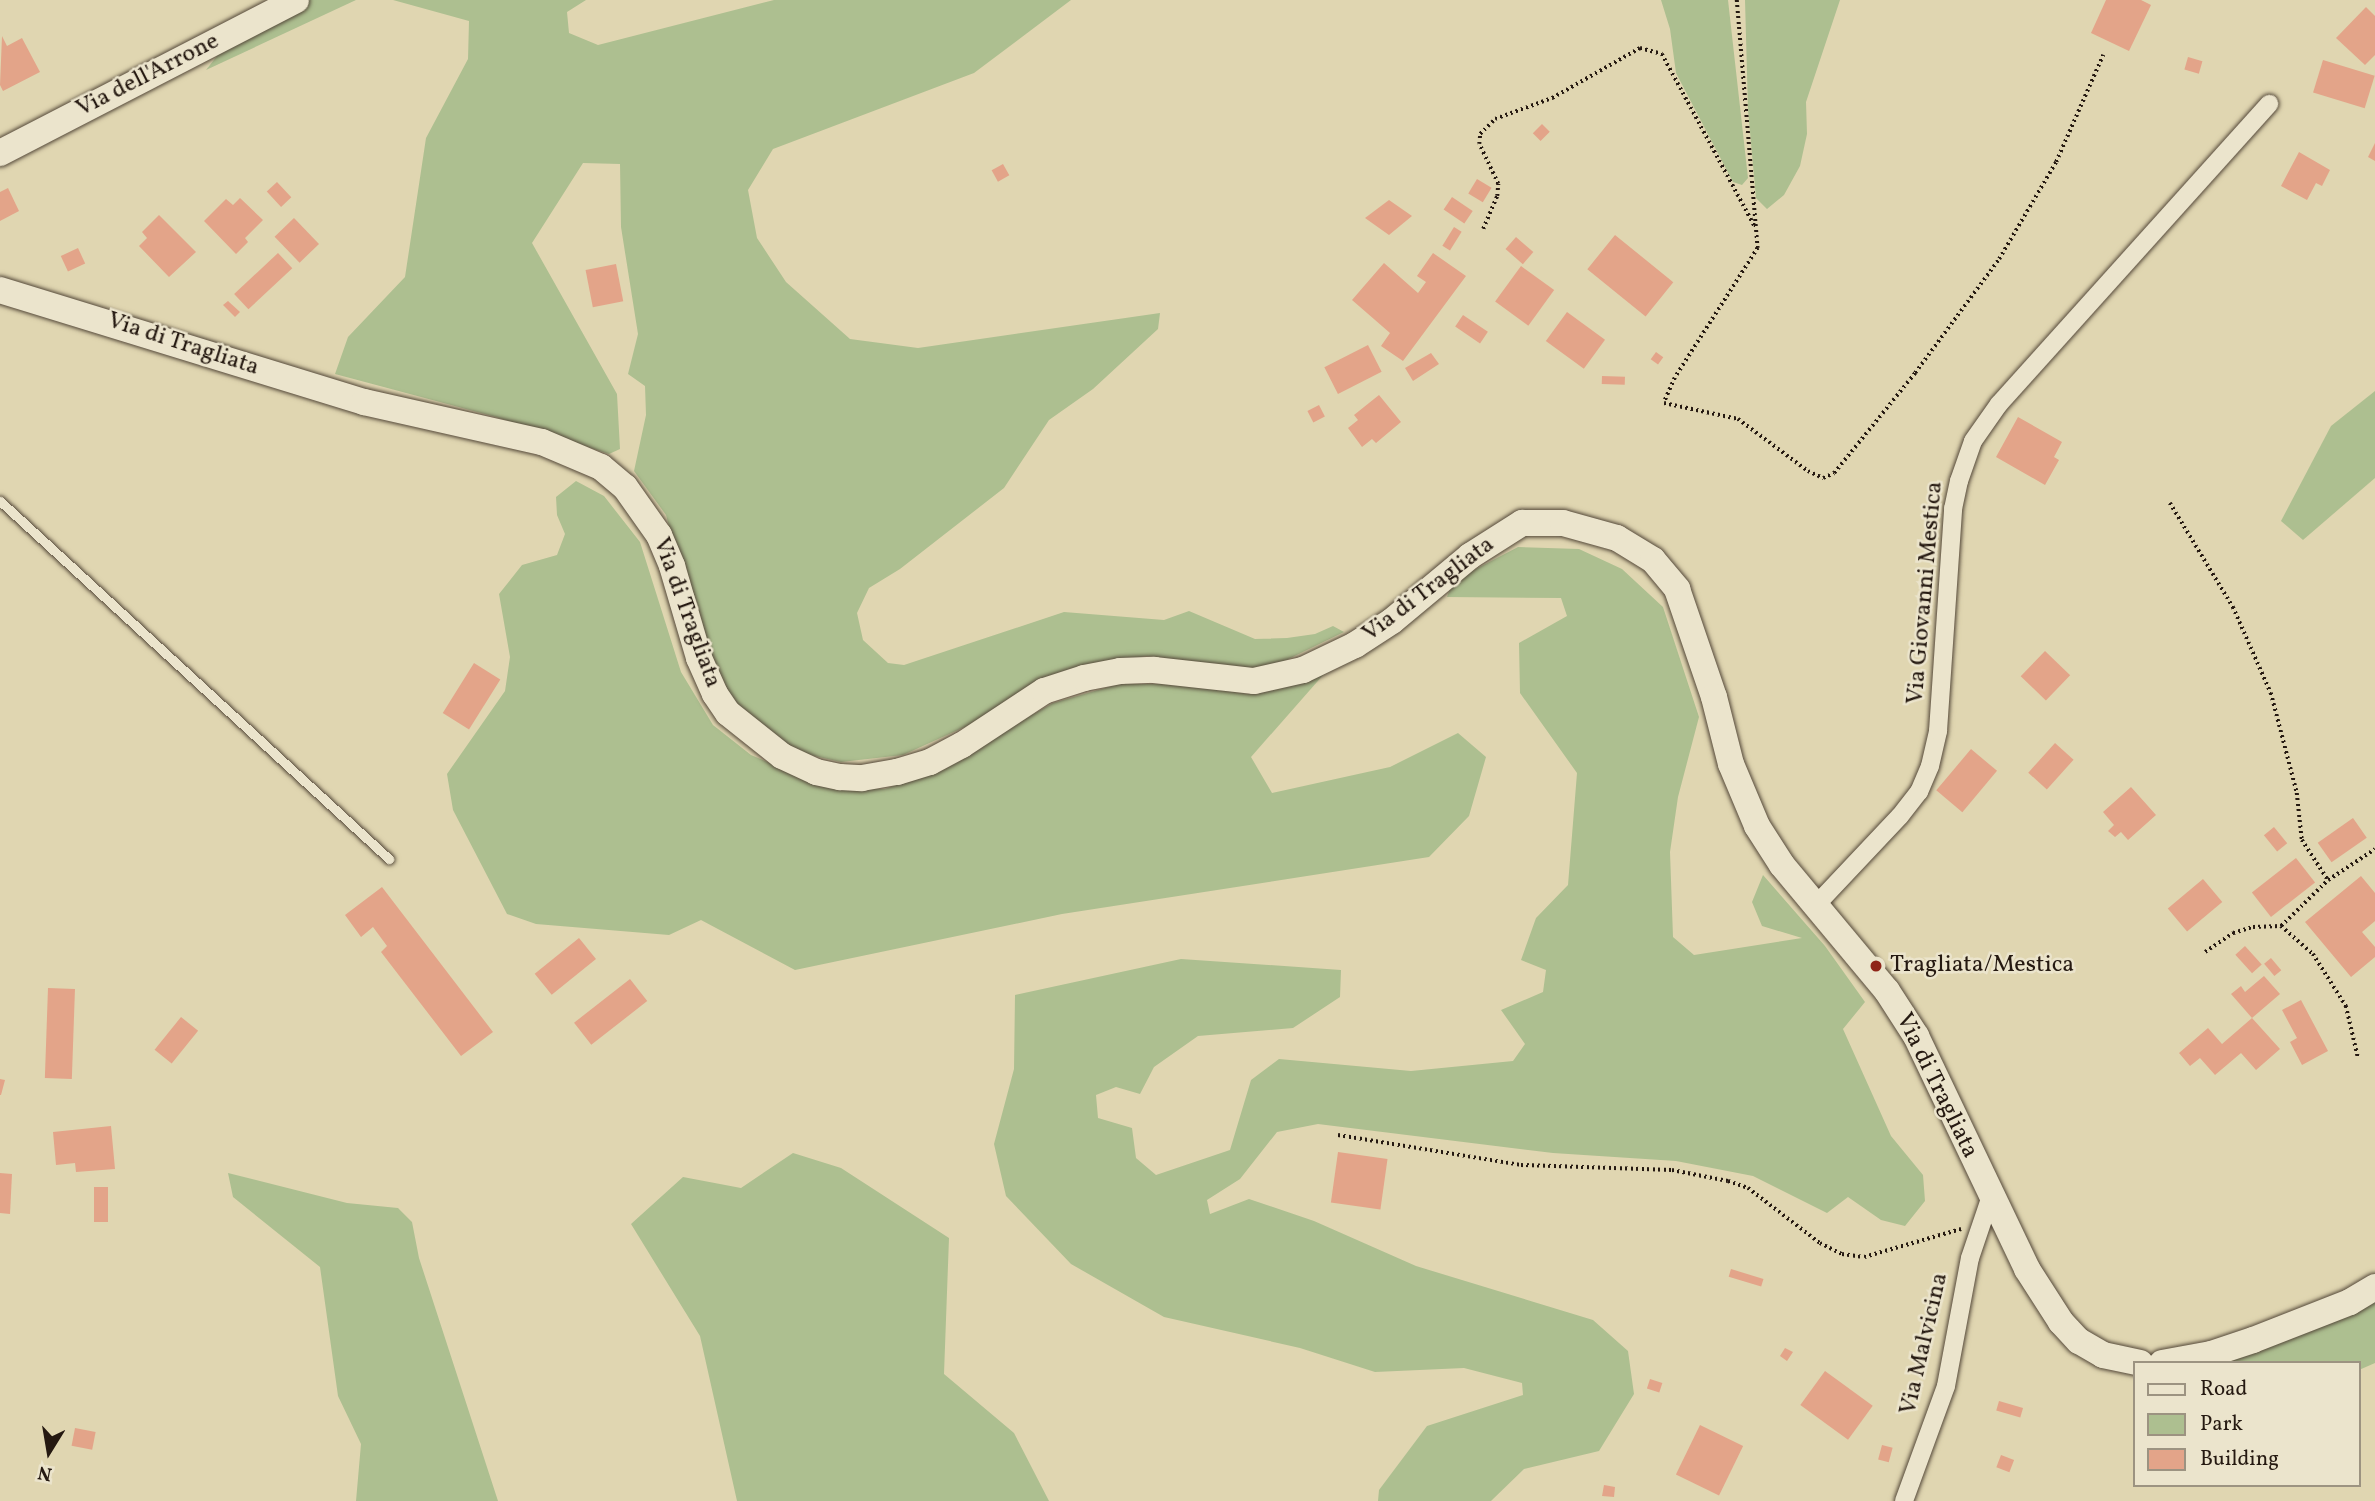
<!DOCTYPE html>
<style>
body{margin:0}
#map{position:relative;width:2375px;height:1501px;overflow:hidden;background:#e0d6b1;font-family:Vollkorn,serif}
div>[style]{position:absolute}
.green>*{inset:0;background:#adbf90}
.building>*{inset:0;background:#e3a489;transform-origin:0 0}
.path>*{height:3.5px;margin-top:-1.75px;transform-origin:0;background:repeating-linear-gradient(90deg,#251911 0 2px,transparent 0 5.5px)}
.roads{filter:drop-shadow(0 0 2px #544839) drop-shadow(0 0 2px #544839)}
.lane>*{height:9px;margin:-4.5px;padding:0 4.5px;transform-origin:4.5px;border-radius:4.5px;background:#ebe4cc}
.street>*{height:18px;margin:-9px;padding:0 9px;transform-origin:9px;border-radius:9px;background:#ebe4cc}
.secondary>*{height:26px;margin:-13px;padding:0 13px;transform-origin:13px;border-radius:13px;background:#ebe4cc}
.dots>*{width:19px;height:19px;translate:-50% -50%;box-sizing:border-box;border:4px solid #ebe4cc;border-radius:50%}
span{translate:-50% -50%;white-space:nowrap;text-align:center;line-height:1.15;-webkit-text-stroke:5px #ebe4cc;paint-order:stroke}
.street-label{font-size:24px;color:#251911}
.poi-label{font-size:24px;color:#251911}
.left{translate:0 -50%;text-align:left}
.legend{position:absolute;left:2133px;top:1361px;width:228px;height:126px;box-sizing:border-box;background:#ebe4cc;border:2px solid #9c9381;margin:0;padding:9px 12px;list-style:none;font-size:21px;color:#251911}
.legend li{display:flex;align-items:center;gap:14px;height:35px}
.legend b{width:35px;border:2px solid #9c9381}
.north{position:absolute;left:14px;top:1417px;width:70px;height:70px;-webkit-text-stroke:5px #ebe4cc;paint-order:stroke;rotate:191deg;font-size:19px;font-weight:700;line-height:28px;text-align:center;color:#251911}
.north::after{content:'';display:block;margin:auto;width:24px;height:32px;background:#251911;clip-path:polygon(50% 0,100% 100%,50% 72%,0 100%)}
</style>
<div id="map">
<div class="green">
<i style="clip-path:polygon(302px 0,356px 0,206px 70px,228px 42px)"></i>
<i style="clip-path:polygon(393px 0,586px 0,567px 12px,569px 33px,598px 45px,774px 0,1071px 0,974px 73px,773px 149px,748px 190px,757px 238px,786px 282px,850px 339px,918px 348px,1160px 313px,1158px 329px,1093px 389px,1049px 420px,1004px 488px,900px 569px,869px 588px,857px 613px,863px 640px,888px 663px,904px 665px,1064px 612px,1164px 620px,1189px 611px,1255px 639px,1287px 638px,1315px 634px,1333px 626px,1344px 632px,1270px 668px,1229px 671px,1146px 656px,1068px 671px,969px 725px,903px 755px,841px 762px,797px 752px,739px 714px,695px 621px,666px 515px,634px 471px,646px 415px,645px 386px,628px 374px,638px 334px,621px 227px,620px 164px,583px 163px,532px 243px,617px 394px,620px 449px,609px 454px,496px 417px,335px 374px,348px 337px,405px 277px,426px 138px,468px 59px,469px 21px)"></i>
<i style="clip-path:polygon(1661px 0,1728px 0,1748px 178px,1742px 185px,1733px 182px,1676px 73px,1670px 29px)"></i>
<i style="clip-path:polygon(1745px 0,1840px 0,1806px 102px,1807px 134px,1800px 166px,1784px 195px,1767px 209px,1756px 198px,1748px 110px)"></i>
<i style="clip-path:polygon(2375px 391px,2375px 478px,2303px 540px,2281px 521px,2331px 426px)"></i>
<i style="clip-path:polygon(576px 481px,604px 496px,640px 542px,681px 672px,713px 725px,751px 755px,831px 789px,885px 789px,930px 773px,1053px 703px,1119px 684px,1188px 684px,1248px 694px,1324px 674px,1251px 757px,1272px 793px,1390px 767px,1458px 733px,1486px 757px,1469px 816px,1429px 857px,1062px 914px,795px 970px,701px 920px,669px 935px,536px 924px,507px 914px,453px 810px,447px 774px,505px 691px,510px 657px,499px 594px,522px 565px,557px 555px,565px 534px,557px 515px,556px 497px)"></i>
<i style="clip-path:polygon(1518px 547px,1579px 549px,1622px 569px,1663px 607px,1699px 717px,1678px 797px,1670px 852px,1673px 937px,1694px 955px,1802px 938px,1762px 926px,1752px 902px,1763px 875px,1825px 946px,1865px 1002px,1843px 1029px,1891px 1136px,1923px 1175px,1925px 1201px,1905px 1226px,1881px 1220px,1848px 1197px,1827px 1213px,1753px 1176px,1676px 1161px,1553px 1153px,1318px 1124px,1277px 1132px,1240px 1179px,1207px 1200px,1210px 1214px,1249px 1199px,1314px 1221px,1416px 1266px,1593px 1320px,1628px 1351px,1634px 1394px,1599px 1451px,1524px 1469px,1491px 1501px,1378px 1501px,1379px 1490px,1427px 1426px,1523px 1395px,1522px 1383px,1464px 1368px,1375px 1372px,1300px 1348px,1164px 1317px,1071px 1264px,1006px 1196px,994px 1144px,1014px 1069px,1015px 995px,1181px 959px,1341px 970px,1340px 997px,1293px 1028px,1198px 1036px,1154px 1067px,1140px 1094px,1116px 1087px,1096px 1095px,1098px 1118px,1132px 1128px,1136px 1158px,1156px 1175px,1230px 1150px,1251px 1080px,1279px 1059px,1411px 1071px,1513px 1061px,1525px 1044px,1501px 1010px,1543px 992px,1546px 970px,1521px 960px,1536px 918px,1568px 885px,1577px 773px,1520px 693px,1519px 643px,1567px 616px,1561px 598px,1447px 597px,1453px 581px)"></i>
<i style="clip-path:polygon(793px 1153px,841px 1168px,949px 1238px,944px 1374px,1014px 1433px,1049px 1501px,737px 1501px,700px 1336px,631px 1224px,683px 1177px,741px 1188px)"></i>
<i style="clip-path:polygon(228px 1173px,347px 1203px,398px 1208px,412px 1222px,419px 1258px,498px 1501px,356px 1501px,361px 1444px,338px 1396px,320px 1267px,233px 1197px)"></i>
<i style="clip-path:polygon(2375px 1298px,2375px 1363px,2359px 1370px,2359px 1363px,2210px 1363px)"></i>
</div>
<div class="building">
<i style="clip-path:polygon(2106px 0,2141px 0,2151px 5px,2129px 51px,2091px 33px)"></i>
<i style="clip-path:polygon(2366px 7px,2375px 16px,2375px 55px,2365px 65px,2336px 38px)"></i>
<i style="clip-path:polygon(2px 36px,7px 46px,22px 38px,40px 72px,3px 91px,0 85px)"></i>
<i style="left:2188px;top:57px;width:15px;height:13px;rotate:16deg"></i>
<i style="left:2323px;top:60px;width:54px;height:34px;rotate:17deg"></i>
<i style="left:1542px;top:124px;width:11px;height:13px;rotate:45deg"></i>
<i style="clip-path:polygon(2375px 143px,2375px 161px,2368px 157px)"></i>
<i style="clip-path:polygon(2299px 152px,2330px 170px,2322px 186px,2316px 183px,2307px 200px,2281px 186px)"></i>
<i style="left:1003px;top:164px;width:13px;height:13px;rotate:61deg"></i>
<i style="left:1477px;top:179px;width:17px;height:17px;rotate:31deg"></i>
<i style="left:277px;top:182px;width:21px;height:14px;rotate:47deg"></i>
<i style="clip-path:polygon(8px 188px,19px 211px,0 221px,0 192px)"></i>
<i style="left:1452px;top:197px;width:25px;height:15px;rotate:34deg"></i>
<i style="clip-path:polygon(240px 198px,263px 220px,245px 238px,248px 242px,236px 254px,204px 221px,226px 199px,233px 205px)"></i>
<i style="clip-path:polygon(1389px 200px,1412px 216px,1389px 235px,1365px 218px)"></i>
<i style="clip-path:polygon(159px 215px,196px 252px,169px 277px,139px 246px,147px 238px,142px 232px)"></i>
<i style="left:294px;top:218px;width:36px;height:27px;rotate:46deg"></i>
<i style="left:1454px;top:227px;width:9px;height:22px;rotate:32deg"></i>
<i style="left:1615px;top:235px;width:75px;height:44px;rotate:39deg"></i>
<i style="left:1516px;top:237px;width:23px;height:16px;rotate:41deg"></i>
<i style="left:78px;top:248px;width:17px;height:19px;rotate:65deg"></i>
<i style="left:278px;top:253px;width:21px;height:60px;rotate:47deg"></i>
<i style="clip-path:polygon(1433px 253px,1466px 276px,1403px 361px,1381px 346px,1390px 333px,1352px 300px,1384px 263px,1418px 293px,1426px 282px,1417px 276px)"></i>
<i style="left:616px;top:264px;width:38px;height:31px;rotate:79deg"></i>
<i style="left:1521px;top:266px;width:41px;height:44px;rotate:36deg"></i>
<i style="clip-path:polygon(228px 301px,240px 312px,235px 317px,223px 305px)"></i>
<i style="left:1567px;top:312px;width:47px;height:36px;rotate:36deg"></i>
<i style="left:1463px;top:315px;width:30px;height:14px;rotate:34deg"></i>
<i style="left:1368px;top:345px;width:30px;height:49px;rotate:63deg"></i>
<i style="left:1656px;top:352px;width:9px;height:9px;rotate:36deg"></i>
<i style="clip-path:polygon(1431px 353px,1439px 364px,1413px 381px,1405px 368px)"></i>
<i style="left:1602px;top:376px;width:23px;height:8px;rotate:2deg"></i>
<i style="clip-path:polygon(1379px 395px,1401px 422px,1376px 443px,1372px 439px,1362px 447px,1348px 428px,1358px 420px,1354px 415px)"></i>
<i style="left:1319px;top:405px;width:13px;height:13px;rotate:63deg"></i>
<i style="clip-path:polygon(2018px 417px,2062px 442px,2054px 457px,2059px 460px,2045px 485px,1996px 457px)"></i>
<i style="left:2045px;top:651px;width:35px;height:35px;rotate:44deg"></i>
<i style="left:474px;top:663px;width:31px;height:59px;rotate:32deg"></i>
<i style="left:2055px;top:743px;width:25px;height:40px;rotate:42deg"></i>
<i style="left:1971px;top:749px;width:34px;height:54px;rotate:40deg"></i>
<i style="clip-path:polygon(2131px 787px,2156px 815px,2128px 840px,2121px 832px,2115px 837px,2108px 831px,2114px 825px,2103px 812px)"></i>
<i style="left:2353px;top:818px;width:24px;height:43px;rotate:55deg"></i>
<i style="left:2274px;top:827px;width:21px;height:13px;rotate:51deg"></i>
<i style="left:2296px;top:858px;width:31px;height:56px;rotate:52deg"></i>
<i style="clip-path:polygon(2361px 876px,2375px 893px,2375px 921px,2362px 932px,2375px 947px,2375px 957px,2351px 977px,2305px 922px)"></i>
<i style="left:2203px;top:879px;width:30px;height:46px;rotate:50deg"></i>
<i style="clip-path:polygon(382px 887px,493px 1032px,461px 1056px,381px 952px,387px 946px,373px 927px,361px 937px,345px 915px)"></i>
<i style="left:579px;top:938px;width:27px;height:57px;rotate:51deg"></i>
<i style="left:2245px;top:946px;width:25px;height:13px;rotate:48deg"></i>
<i style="left:2271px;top:958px;width:16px;height:9px;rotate:50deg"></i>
<i style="clip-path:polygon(2264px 976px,2280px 994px,2252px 1018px,2231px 994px,2241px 986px,2245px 992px)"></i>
<i style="left:630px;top:979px;width:28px;height:71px;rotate:52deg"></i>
<i style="left:48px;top:988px;width:27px;height:90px;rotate:2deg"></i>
<i style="clip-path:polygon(2301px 1000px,2328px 1051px,2302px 1065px,2290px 1042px,2297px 1038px,2282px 1010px)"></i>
<i style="left:181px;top:1017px;width:22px;height:42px;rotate:39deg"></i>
<i style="clip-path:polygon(2252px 1018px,2280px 1049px,2256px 1070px,2241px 1053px,2215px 1075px,2200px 1058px,2190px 1066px,2179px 1053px,2208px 1028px,2222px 1044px)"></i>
<i style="clip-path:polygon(0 1079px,5px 1080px,1px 1095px,0 1095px)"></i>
<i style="clip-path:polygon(111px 1126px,115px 1169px,76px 1172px,75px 1163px,56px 1165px,53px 1132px)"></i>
<i style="left:1338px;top:1152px;width:50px;height:51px;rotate:8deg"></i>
<i style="clip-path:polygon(0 1173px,12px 1174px,10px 1214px,0 1213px)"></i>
<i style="left:94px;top:1187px;width:14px;height:35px"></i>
<i style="left:1731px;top:1269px;width:34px;height:8px;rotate:17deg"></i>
<i style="clip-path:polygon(1785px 1348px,1793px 1352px,1787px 1361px,1780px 1356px)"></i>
<i style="left:1825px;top:1371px;width:59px;height:42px;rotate:36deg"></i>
<i style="left:1650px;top:1379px;width:13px;height:10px;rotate:18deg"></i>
<i style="left:1999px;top:1401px;width:25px;height:10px;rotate:16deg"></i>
<i style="left:1700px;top:1425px;width:48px;height:55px;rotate:26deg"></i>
<i style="left:75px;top:1428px;width:21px;height:18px;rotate:11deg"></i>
<i style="left:1882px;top:1445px;width:11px;height:15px;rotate:15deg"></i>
<i style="left:2001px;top:1455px;width:14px;height:13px;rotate:21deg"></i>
<i style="clip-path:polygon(1604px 1485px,1615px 1487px,1614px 1497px,1602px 1496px)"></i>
</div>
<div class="path">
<i style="left:1737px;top:0;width:249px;rotate:85.2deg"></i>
<i style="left:1758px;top:248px;width:154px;rotate:122.6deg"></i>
<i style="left:1675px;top:378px;width:27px;rotate:114deg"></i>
<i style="left:1664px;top:403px;width:76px;rotate:12.2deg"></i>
<i style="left:1738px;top:419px;width:87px;rotate:36.6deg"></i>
<i style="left:1808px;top:471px;width:17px;rotate:25deg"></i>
<i style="left:1823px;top:478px;width:12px;rotate:-24deg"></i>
<i style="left:1834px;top:473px;width:129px;rotate:-51deg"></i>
<i style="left:1915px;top:373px;width:142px;rotate:-53.6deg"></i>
<i style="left:1999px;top:259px;width:113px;rotate:-59.6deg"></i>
<i style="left:2056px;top:162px;width:117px;rotate:-66.3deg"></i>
<i style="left:1483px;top:229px;width:36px;rotate:-67deg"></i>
<i style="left:1497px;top:196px;width:12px;rotate:-85deg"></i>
<i style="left:1498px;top:184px;width:44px;rotate:-115.4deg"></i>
<i style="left:1479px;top:144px;width:10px;rotate:-84deg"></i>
<i style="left:1480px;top:134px;width:21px;rotate:-45deg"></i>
<i style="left:1495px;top:119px;width:61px;rotate:-20.2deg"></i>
<i style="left:1552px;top:98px;width:101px;rotate:-29.6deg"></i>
<i style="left:1640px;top:48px;width:23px;rotate:15deg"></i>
<i style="left:1662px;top:54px;width:196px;rotate:61.7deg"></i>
<i style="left:2170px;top:503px;width:122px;rotate:58.8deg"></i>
<i style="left:2233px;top:607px;width:94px;rotate:66.2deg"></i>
<i style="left:2271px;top:693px;width:103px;rotate:75.4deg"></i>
<i style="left:2297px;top:793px;width:47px;rotate:83.9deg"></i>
<i style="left:2302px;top:840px;width:48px;rotate:57deg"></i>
<i style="left:2281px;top:926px;width:66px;rotate:-44.4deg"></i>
<i style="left:2328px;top:880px;width:56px;rotate:-33.4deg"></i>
<i style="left:2205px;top:952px;width:34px;rotate:-34deg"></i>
<i style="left:2233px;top:933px;width:21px;rotate:-17deg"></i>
<i style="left:2253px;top:927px;width:28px;rotate:-2deg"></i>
<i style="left:2281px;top:926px;width:43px;rotate:41.2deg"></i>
<i style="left:2313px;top:954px;width:62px;rotate:57.6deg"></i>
<i style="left:2346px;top:1006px;width:52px;rotate:76.8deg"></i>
<i style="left:1338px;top:1135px;width:185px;rotate:9.3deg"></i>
<i style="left:1521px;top:1165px;width:151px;rotate:1.9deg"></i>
<i style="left:1672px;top:1170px;width:57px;rotate:11.1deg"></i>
<i style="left:1728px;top:1181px;width:21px;rotate:19deg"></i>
<i style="left:1748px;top:1188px;width:91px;rotate:37.4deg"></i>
<i style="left:1820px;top:1243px;width:25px;rotate:27deg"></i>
<i style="left:1842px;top:1254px;width:22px;rotate:8deg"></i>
<i style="left:1864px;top:1257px;width:101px;rotate:-16.1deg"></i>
</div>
<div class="roads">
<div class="lane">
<i style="left:0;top:501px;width:529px;rotate:42.62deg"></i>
</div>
<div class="street">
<i style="left:1816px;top:905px;width:122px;rotate:-46.7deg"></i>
<i style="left:1900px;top:816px;width:31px;rotate:-52deg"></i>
<i style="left:1919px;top:792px;width:28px;rotate:-67deg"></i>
<i style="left:1930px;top:766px;width:36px;rotate:-77deg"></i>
<i style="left:1938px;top:731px;width:223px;rotate:-86.1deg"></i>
<i style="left:1953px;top:509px;width:29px;rotate:-78deg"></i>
<i style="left:1959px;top:481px;width:42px;rotate:-70.7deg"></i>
<i style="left:1973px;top:441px;width:45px;rotate:-54.9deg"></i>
<i style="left:1999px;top:404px;width:404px;rotate:-48deg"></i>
<i style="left:1904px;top:1501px;width:122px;rotate:-69.9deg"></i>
<i style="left:1946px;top:1386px;width:130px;rotate:-79.4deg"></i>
<i style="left:1970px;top:1258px;width:65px;rotate:-71.3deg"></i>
</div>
<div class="secondary">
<i style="left:0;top:153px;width:333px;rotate:-27.3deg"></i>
<i style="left:0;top:290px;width:381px;rotate:17.1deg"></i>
<i style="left:364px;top:402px;width:182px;rotate:12.7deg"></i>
<i style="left:542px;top:442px;width:64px;rotate:23deg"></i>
<i style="left:601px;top:467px;width:31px;rotate:40deg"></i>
<i style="left:625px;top:487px;width:59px;rotate:54.7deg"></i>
<i style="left:659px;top:535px;width:34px;rotate:67deg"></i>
<i style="left:672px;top:566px;width:96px;rotate:73.6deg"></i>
<i style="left:699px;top:658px;width:39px;rotate:66deg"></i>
<i style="left:715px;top:694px;width:23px;rotate:56deg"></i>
<i style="left:728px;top:713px;width:69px;rotate:38.5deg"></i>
<i style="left:782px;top:756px;width:38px;rotate:25deg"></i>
<i style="left:816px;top:772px;width:25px;rotate:12deg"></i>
<i style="left:840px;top:777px;width:22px;rotate:3deg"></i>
<i style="left:862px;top:778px;width:36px;rotate:-10deg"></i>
<i style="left:897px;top:772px;width:34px;rotate:-17deg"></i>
<i style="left:930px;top:762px;width:36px;rotate:-28deg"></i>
<i style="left:962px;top:745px;width:98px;rotate:-33.4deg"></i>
<i style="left:1044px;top:691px;width:42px;rotate:-18deg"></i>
<i style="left:1084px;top:678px;width:37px;rotate:-11deg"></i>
<i style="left:1120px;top:671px;width:34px;rotate:-2deg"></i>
<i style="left:1154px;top:670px;width:101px;rotate:6.3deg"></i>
<i style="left:1254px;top:681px;width:50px;rotate:-12.7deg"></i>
<i style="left:1303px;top:670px;width:58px;rotate:-25.7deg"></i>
<i style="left:1355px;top:645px;width:44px;rotate:-33deg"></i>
<i style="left:1392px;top:621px;width:102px;rotate:-39.8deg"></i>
<i style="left:1470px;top:556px;width:62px;rotate:-32.4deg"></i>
<i style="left:1522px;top:523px;width:41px"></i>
<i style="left:1563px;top:523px;width:56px;rotate:15.5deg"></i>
<i style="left:1617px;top:538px;width:42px;rotate:31.4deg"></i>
<i style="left:1653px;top:560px;width:38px;rotate:50deg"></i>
<i style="left:1677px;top:589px;width:114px;rotate:71.1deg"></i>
<i style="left:1714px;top:697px;width:69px;rotate:75.8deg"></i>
<i style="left:1731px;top:764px;width:67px;rotate:67.2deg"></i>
<i style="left:1757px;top:826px;width:46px;rotate:57.3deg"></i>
<i style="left:1782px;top:865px;width:164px;rotate:50.2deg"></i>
<i style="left:1887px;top:991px;width:54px;rotate:57.2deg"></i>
<i style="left:1916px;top:1036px;width:258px;rotate:64.5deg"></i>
<i style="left:2027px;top:1269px;width:63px;rotate:57.3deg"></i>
<i style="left:2061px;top:1322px;width:26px;rotate:47deg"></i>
<i style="left:2079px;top:1341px;width:28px;rotate:30deg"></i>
<i style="left:2103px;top:1355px;width:38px;rotate:12deg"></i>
<i style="left:2162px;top:1363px;width:50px;rotate:-10.4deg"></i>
<i style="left:2211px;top:1354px;width:44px;rotate:-18.4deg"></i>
<i style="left:2253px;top:1340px;width:104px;rotate:-21.4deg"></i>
<i style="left:2350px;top:1302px;width:29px;rotate:-31deg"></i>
</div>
</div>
<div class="dots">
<i style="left:1876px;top:966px;background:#8f2418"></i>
</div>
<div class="street-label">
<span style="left:148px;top:76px;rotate:-27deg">Via dell'Arrone</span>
<span style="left:183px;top:345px;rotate:18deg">Via di Tragliata</span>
<span style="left:1429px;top:590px;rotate:-37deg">Via di Tragliata</span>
<span style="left:1926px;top:593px;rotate:-85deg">Via Giovanni Mestica</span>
<span style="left:686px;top:613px;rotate:70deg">Via di Tragliata</span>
<span style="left:1936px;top:1086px;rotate:64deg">Via di Tragliata</span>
<span style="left:1925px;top:1344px;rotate:-77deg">Via Malvicina</span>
</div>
<div class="poi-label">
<span class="left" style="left:1890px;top:966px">Tragliata/Mestica</span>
</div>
<ul class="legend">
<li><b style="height:9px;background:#ebe4cc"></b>Road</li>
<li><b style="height:19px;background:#adbf90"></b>Park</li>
<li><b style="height:19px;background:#e3a489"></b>Building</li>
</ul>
<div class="north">N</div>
</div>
